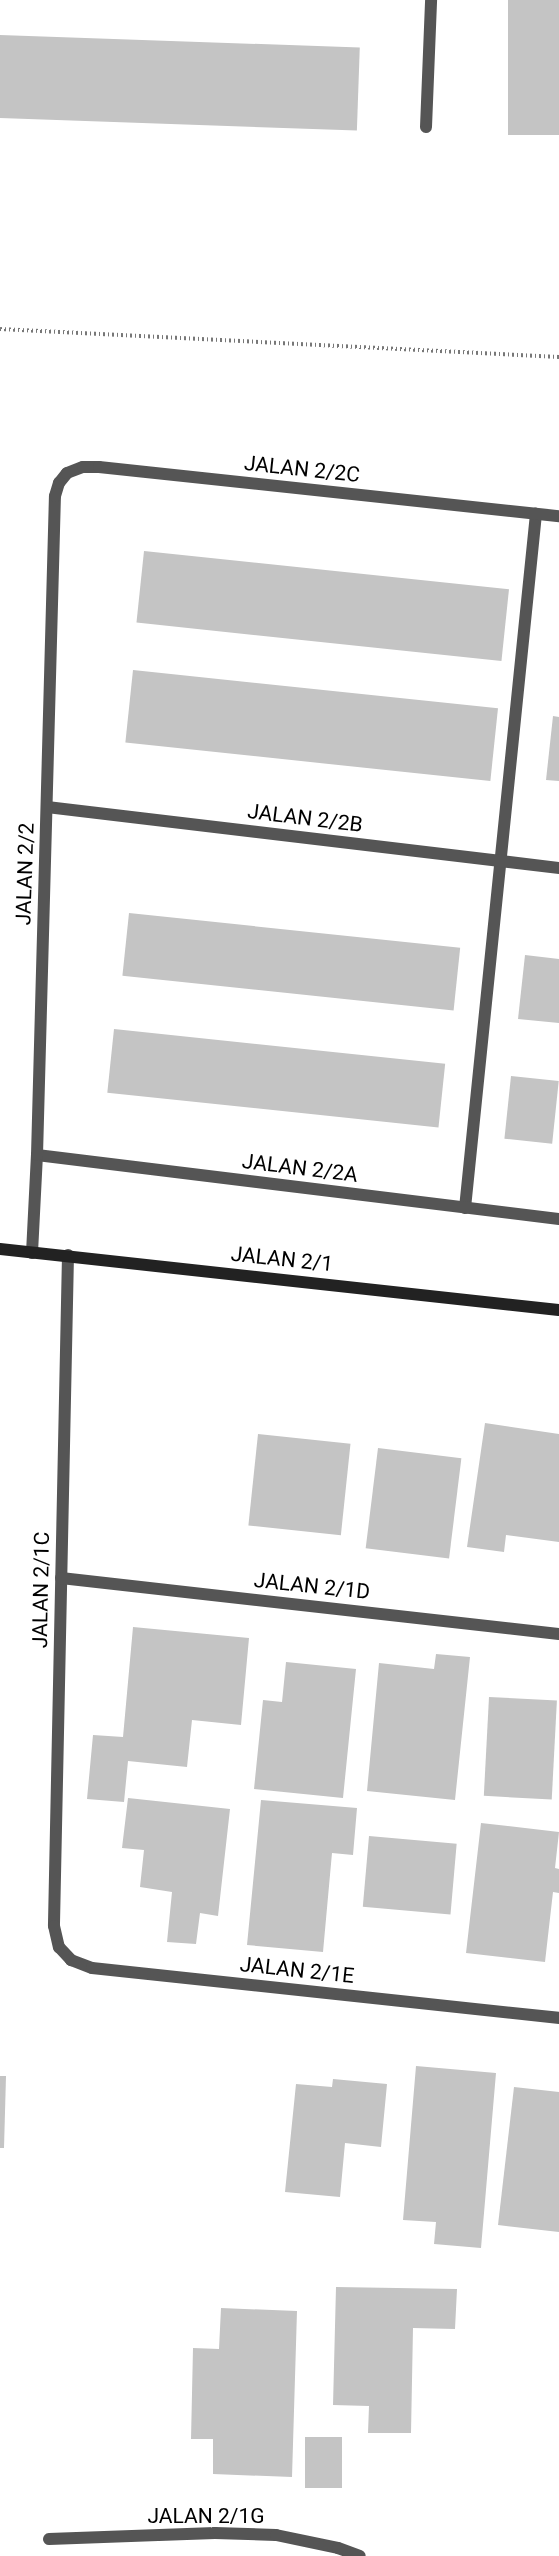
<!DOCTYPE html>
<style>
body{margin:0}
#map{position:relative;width:559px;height:2556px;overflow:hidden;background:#fff;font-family:Roboto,sans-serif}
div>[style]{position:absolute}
.building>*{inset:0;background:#c4c4c4;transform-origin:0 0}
.path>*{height:4px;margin-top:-2px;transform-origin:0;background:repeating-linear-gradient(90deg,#777 0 1.5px,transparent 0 4.5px)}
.lane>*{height:12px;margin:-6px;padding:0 6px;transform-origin:6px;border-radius:6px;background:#555}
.street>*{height:12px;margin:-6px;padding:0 6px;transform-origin:6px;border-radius:6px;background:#555}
.secondary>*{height:12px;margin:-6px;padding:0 6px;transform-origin:6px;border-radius:6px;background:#222}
span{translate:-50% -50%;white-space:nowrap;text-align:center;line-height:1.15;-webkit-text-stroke:5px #fff;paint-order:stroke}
.street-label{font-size:21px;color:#000}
</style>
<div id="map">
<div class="building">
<i style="left:508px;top:0;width:51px;height:135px"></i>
<i style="left:0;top:35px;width:360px;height:83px;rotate:2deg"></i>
<i style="left:144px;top:551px;width:367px;height:72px;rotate:6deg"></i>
<i style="left:133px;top:670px;width:367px;height:73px;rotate:6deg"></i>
<i style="clip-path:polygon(553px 716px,559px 717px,559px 781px,546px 780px)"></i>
<i style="left:129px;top:913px;width:333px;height:63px;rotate:6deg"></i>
<i style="clip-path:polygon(525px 955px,559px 959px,559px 1023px,518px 1019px)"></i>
<i style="left:114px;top:1029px;width:333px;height:64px;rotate:6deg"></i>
<i style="left:511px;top:1076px;width:48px;height:63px;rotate:6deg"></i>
<i style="clip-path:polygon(485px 1423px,559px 1434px,559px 1542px,506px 1535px,504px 1552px,467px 1547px)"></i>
<i style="left:258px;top:1434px;width:93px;height:92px;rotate:6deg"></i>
<i style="left:378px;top:1448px;width:84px;height:101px;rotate:7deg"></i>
<i style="clip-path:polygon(133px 1627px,249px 1638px,241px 1725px,192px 1720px,187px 1767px,128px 1761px,124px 1802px,87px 1799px,93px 1735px,123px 1737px)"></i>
<i style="clip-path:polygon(436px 1654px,470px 1657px,455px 1800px,367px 1791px,379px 1663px,434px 1669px)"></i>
<i style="clip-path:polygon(286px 1662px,356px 1669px,343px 1798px,254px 1789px,263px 1700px,282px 1702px)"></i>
<i style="left:489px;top:1697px;width:68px;height:99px;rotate:3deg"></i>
<i style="clip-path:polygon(128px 1798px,230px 1809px,218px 1916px,200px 1913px,196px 1944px,167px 1942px,172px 1892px,140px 1887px,144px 1850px,122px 1848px)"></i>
<i style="clip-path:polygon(261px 1800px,357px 1808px,353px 1855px,332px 1853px,323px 1952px,247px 1945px)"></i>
<i style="clip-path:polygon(481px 1823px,559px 1832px,555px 1868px,559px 1869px,559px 1893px,553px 1892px,545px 1962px,466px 1953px)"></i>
<i style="left:369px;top:1836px;width:88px;height:71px;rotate:5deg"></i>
<i style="clip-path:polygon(416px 2066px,496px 2073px,481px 2248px,434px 2244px,436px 2222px,403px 2220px)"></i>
<i style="clip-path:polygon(0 2076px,6px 2076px,4px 2148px,0 2148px)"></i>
<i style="clip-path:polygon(333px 2079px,387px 2084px,381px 2147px,345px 2143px,340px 2197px,285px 2192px,296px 2084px,332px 2087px)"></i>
<i style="clip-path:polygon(514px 2087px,559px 2092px,559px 2232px,498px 2225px)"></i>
<i style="clip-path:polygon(336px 2287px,457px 2289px,455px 2329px,413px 2328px,411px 2433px,368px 2433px,369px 2406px,333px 2405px)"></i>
<i style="clip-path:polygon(221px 2308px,297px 2311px,292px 2477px,213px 2474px,213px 2439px,191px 2439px,193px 2348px,219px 2349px)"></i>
<i style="left:305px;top:2437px;width:37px;height:51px"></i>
</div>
<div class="path">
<i style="left:0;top:329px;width:560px;rotate:2.87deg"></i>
</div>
<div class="lane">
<i style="left:465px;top:1208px;width:698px;rotate:-84.16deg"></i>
</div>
<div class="street">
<i style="left:426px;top:127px;width:127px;rotate:-87.7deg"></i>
<i style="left:47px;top:807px;width:516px;rotate:6.79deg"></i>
<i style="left:37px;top:1155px;width:526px;rotate:6.99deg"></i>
<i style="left:32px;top:1253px;width:98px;rotate:-87.1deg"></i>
<i style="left:37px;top:1155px;width:659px;rotate:-88.44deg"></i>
<i style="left:55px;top:496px;width:14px;rotate:-73deg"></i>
<i style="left:59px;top:483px;width:13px;rotate:-51deg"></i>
<i style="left:67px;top:473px;width:17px;rotate:-21deg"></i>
<i style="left:83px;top:467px;width:16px"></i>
<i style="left:99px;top:467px;width:463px;rotate:6.1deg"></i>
<i style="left:68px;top:1255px;width:671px;rotate:91.2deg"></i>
<i style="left:54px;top:1926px;width:22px;rotate:77deg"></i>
<i style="left:59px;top:1947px;width:18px;rotate:47deg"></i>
<i style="left:71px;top:1960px;width:22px;rotate:21deg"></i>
<i style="left:92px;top:1968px;width:470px;rotate:6.1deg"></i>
<i style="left:61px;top:1578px;width:501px;rotate:6.42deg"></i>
<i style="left:49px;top:2539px;width:166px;rotate:-2.1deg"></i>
<i style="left:215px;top:2533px;width:61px;rotate:1.9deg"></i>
<i style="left:276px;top:2535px;width:63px;rotate:11.8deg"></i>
<i style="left:338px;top:2548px;width:23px;rotate:20deg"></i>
</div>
<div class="secondary">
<i style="left:0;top:1249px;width:562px;rotate:6.23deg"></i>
</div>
<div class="street-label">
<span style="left:302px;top:469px;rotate:6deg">JALAN 2/2C</span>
<span style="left:305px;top:818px;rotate:7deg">JALAN 2/2B</span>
<span style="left:25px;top:874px;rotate:-88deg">JALAN 2/2</span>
<span style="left:300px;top:1168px;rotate:7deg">JALAN 2/2A</span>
<span style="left:282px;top:1259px;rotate:6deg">JALAN 2/1</span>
<span style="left:312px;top:1586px;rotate:6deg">JALAN 2/1D</span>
<span style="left:41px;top:1590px;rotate:-89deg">JALAN 2/1C</span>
<span style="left:297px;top:1970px;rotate:6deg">JALAN 2/1E</span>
<span style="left:206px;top:2516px">JALAN 2/1G</span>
</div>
</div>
